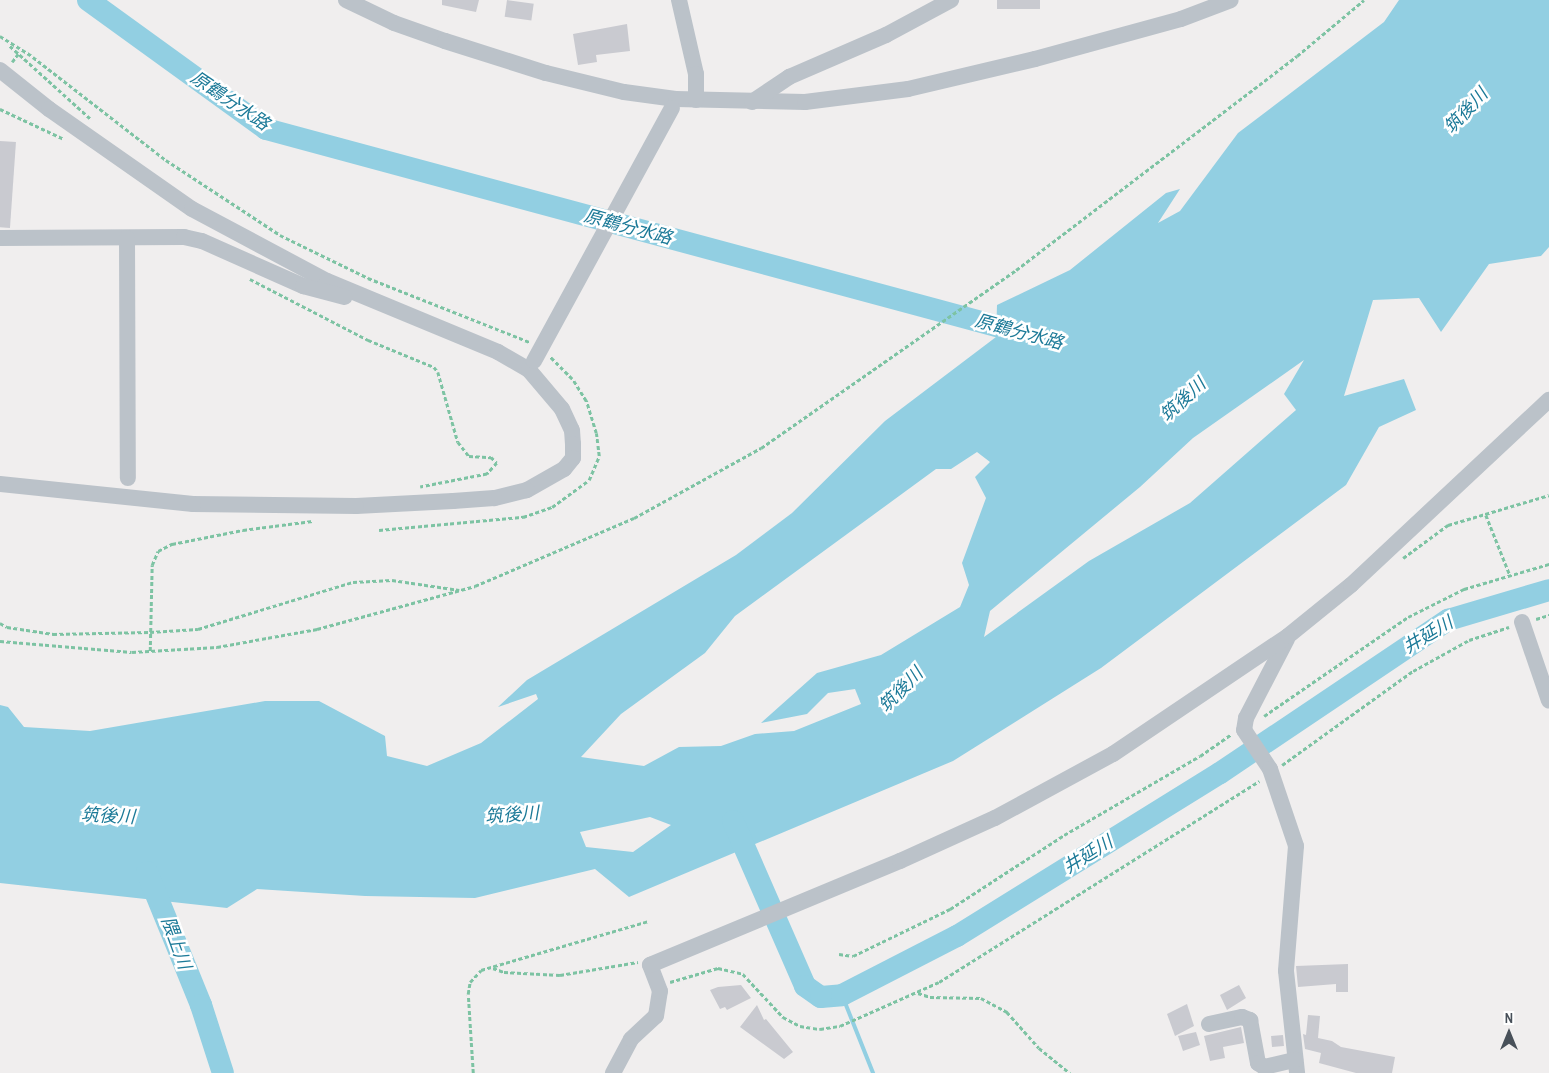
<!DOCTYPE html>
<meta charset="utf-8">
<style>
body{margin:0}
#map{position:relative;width:1549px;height:1073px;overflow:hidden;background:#f0eeee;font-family:"Archivo Narrow","Noto Sans JP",sans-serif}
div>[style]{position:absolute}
.water>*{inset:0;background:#92cfe2}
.stream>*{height:4px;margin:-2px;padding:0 2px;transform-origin:2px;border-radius:2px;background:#92cfe2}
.river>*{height:22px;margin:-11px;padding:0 11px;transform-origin:11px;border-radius:11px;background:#92cfe2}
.building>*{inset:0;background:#c9cad0;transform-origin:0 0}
.path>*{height:2.5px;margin-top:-1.25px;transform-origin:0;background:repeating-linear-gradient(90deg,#7dc3a3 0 4px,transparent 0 6.5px)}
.minor>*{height:16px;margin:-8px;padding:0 8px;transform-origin:8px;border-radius:8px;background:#bbc2c9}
.minor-bridge>*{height:16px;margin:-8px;padding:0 8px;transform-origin:8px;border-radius:8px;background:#bbc2c9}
span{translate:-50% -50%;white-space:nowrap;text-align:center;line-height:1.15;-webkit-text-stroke:5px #fff;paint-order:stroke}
.water-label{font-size:18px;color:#1c7a98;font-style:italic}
.north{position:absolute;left:1484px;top:1008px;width:50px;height:50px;-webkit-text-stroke:4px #fff;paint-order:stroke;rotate:0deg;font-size:14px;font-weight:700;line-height:20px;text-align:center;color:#485059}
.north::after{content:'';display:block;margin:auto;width:18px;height:22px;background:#485059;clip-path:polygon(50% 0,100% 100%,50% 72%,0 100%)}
</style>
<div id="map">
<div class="water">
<i style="clip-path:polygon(evenodd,1399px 0,1549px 0,1549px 247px,1541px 256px,1489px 264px,1441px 332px,1419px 298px,1373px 300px,1344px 396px,1404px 379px,1416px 410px,1379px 427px,1346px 485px,1101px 668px,953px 761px,629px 897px,595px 869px,475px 898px,365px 896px,257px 889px,227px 908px,0 883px,0 705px,8px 707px,24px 727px,90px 731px,265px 701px,319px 701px,385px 736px,387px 756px,427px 766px,481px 743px,538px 699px,536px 694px,498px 707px,527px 680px,736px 555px,792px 513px,885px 421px,996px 337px,997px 305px,1070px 270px,1166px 193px,1180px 189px,1158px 223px,1180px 211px,1238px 133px,1384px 22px,1399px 0,1304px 360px,1284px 394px,1296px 410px,1190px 503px,1089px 561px,984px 637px,990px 611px,1140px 487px,1193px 438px,1304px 360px,1399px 0,977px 452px,990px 462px,975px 477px,986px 498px,962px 563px,969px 585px,960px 607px,881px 655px,817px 673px,761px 723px,807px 714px,828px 693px,855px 689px,861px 704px,794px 731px,755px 734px,721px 746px,679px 747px,644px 766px,581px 757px,621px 714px,705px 653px,735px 616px,936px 469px,951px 469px,977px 452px,1399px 0,650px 817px,671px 825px,633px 852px,586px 847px,580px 832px,650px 817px)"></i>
</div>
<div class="stream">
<i style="left:842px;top:995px;width:84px;rotate:68.3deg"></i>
</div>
<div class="river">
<i style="left:88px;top:0;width:220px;rotate:35.9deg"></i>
<i style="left:266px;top:129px;width:787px;rotate:15.1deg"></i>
<i style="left:733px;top:821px;width:180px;rotate:66.4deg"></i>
<i style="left:805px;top:986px;width:19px;rotate:35deg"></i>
<i style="left:821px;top:997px;width:21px;rotate:-5deg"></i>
<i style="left:842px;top:995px;width:129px;rotate:-27.2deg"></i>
<i style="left:957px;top:936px;width:309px;rotate:-31.8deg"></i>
<i style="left:1220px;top:773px;width:275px;rotate:-33.9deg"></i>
<i style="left:1448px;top:620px;width:105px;rotate:-16.5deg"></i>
<i style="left:147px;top:872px;width:144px;rotate:67.9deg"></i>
<i style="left:201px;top:1005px;width:71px;rotate:72.1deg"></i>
</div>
<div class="building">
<i style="clip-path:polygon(442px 0,479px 0,476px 12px,442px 5px)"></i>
<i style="left:507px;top:0;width:27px;height:17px;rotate:8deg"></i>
<i style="left:997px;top:0;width:43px;height:9px"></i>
<i style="clip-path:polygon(627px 24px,630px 51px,596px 55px,597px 62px,578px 65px,573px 34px)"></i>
<i style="left:0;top:141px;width:16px;height:86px;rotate:4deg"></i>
<i style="clip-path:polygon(1348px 964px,1348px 992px,1336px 992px,1336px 984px,1298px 987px,1296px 966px)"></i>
<i style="clip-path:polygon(741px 985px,751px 998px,727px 1010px,725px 1007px,720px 1009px,710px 990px,718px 987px)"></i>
<i style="clip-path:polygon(1239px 985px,1246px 998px,1227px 1010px,1220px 995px)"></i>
<i style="clip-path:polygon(1187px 1004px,1194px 1026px,1175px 1036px,1167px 1014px)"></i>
<i style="clip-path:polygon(757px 1005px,764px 1020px,766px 1019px,793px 1052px,784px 1059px,740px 1027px)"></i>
<i style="clip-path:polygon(1308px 1015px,1320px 1016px,1318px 1038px,1332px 1041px,1341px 1047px,1395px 1057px,1392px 1073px,1356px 1073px,1319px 1063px,1321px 1053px,1305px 1049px,1303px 1034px,1306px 1035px)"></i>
<i style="clip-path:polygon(1241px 1027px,1244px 1043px,1223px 1047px,1225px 1058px,1210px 1061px,1204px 1036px)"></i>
<i style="clip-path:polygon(1196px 1032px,1200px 1045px,1183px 1051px,1178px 1036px)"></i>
<i style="left:1283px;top:1035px;width:11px;height:12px;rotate:85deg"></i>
</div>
<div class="path">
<i style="left:0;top:36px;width:39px;rotate:32deg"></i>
<i style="left:33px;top:57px;width:168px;rotate:37.8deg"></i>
<i style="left:166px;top:160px;width:136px;rotate:33.3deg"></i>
<i style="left:280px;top:235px;width:98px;rotate:26deg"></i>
<i style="left:368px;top:278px;width:174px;rotate:21.6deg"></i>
<i style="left:10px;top:46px;width:110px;rotate:42.1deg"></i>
<i style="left:12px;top:62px;width:10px;rotate:-53deg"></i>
<i style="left:0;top:109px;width:71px;rotate:25.1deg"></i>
<i style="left:250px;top:279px;width:133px;rotate:27.3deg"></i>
<i style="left:368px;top:340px;width:71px;rotate:22.2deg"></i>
<i style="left:434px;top:367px;width:6px;rotate:51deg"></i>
<i style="left:438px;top:372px;width:73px;rotate:74.1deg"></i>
<i style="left:458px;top:442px;width:18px;rotate:52deg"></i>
<i style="left:469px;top:456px;width:22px;rotate:3deg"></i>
<i style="left:491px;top:457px;width:8px;rotate:45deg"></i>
<i style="left:497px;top:463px;width:15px;rotate:132deg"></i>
<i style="left:487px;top:474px;width:68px;rotate:169deg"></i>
<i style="left:1486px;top:515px;width:65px;rotate:68.2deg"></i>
<i style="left:379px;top:530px;width:145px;rotate:-5.2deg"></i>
<i style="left:523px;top:517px;width:31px;rotate:-19deg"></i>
<i style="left:552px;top:507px;width:46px;rotate:-36.1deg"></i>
<i style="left:589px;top:480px;width:26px;rotate:-67deg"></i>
<i style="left:599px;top:456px;width:23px;rotate:-97deg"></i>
<i style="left:596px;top:433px;width:34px;rotate:-107deg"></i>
<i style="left:586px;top:401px;width:26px;rotate:-122deg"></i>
<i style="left:572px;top:379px;width:31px;rotate:-135deg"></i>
<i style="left:1403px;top:558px;width:56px;rotate:-36.3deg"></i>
<i style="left:1448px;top:525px;width:105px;rotate:-16.5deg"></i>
<i style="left:1536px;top:619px;width:14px;rotate:-17deg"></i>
<i style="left:0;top:623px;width:8px;rotate:30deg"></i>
<i style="left:7px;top:627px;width:47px;rotate:8.7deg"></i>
<i style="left:53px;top:634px;width:97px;rotate:-1.2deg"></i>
<i style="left:150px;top:632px;width:48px;rotate:-3.6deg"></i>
<i style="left:198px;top:629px;width:162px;rotate:-16.9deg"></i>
<i style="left:353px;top:582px;width:39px;rotate:-3deg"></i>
<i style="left:392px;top:580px;width:68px;rotate:8.5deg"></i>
<i style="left:0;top:641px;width:132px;rotate:4.8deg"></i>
<i style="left:132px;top:652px;width:85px;rotate:-3.4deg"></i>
<i style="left:217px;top:647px;width:102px;rotate:-10.2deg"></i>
<i style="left:317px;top:629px;width:164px;rotate:-15.2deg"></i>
<i style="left:475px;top:586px;width:173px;rotate:-23.2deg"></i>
<i style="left:634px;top:518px;width:145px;rotate:-28.9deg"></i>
<i style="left:761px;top:448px;width:311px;rotate:-34.9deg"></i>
<i style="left:1016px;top:270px;width:353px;rotate:-37.3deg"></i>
<i style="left:1297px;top:56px;width:87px;rotate:-39.9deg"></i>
<i style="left:150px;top:651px;width:86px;rotate:-88.7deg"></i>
<i style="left:152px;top:565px;width:15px;rotate:-67deg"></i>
<i style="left:158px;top:551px;width:16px;rotate:-27deg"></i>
<i style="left:172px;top:544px;width:72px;rotate:-11.2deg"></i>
<i style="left:243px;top:530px;width:70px;rotate:-7.4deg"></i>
<i style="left:1264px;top:716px;width:175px;rotate:-34.5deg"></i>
<i style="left:1408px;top:617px;width:63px;rotate:-26.6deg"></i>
<i style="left:1464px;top:589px;width:89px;rotate:-16.4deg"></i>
<i style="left:1282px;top:765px;width:161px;rotate:-35.7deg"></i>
<i style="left:1413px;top:671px;width:64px;rotate:-29deg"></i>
<i style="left:1469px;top:640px;width:42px;rotate:-18deg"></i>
<i style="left:839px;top:954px;width:14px;rotate:8deg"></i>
<i style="left:853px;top:956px;width:108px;rotate:-25.9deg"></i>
<i style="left:950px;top:909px;width:136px;rotate:-33deg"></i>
<i style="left:1064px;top:835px;width:157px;rotate:-30.2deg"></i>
<i style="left:1200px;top:756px;width:38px;rotate:-35deg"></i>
<i style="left:493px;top:968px;width:12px;rotate:20deg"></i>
<i style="left:504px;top:972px;width:56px;rotate:3.1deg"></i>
<i style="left:560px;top:975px;width:79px;rotate:-9.5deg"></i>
<i style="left:670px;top:982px;width:50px;rotate:-16.3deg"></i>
<i style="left:718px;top:968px;width:26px;rotate:13deg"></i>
<i style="left:743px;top:974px;width:59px;rotate:47.1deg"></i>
<i style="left:783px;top:1017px;width:19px;rotate:28deg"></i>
<i style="left:800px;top:1026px;width:20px;rotate:9deg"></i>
<i style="left:820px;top:1029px;width:20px;rotate:-9deg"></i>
<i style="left:840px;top:1026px;width:108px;rotate:-24deg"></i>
<i style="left:939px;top:982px;width:378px;rotate:-32.1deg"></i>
<i style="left:918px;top:993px;width:13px;rotate:18deg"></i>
<i style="left:930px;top:997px;width:51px;rotate:1.1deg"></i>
<i style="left:981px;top:998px;width:30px;rotate:28deg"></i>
<i style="left:1007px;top:1012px;width:48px;rotate:48.4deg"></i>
<i style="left:1039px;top:1048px;width:40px;rotate:39deg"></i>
<i style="left:473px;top:1073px;width:79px;rotate:-93.6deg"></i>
<i style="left:468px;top:994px;width:12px;rotate:-81deg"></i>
<i style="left:470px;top:982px;width:16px;rotate:-47deg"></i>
<i style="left:481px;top:970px;width:175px;rotate:-16.3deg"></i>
</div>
<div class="minor">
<i style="left:346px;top:0;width:53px;rotate:25.6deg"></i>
<i style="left:394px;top:23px;width:54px;rotate:19.4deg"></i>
<i style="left:445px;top:41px;width:106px;rotate:17.6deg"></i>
<i style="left:546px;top:73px;width:80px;rotate:13.7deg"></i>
<i style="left:624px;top:92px;width:52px;rotate:7.7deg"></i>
<i style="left:676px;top:99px;width:129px;rotate:1.3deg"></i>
<i style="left:805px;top:102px;width:104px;rotate:-7.2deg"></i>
<i style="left:908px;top:89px;width:130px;rotate:-13.3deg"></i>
<i style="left:1035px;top:59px;width:151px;rotate:-15.3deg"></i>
<i style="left:1181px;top:19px;width:53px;rotate:-20.8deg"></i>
<i style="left:679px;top:0;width:76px;rotate:77.1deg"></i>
<i style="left:696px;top:74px;width:26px;rotate:90deg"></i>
<i style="left:0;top:70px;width:63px;rotate:38.5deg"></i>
<i style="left:49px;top:109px;width:174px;rotate:35deg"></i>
<i style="left:192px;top:209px;width:153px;rotate:28.1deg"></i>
<i style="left:327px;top:281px;width:185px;rotate:22.5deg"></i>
<i style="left:498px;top:352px;width:36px;rotate:30deg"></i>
<i style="left:529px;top:370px;width:51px;rotate:49.8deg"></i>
<i style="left:562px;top:409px;width:23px;rotate:65deg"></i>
<i style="left:572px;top:430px;width:14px;rotate:86deg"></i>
<i style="left:573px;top:444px;width:14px;rotate:90deg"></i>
<i style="left:573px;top:458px;width:14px;rotate:129deg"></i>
<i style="left:564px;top:469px;width:43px;rotate:150.4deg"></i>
<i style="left:527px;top:490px;width:34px;rotate:166deg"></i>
<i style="left:494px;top:498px;width:41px;rotate:175.8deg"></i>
<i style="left:453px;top:501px;width:97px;rotate:177deg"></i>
<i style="left:356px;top:506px;width:163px;rotate:-179.3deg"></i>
<i style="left:193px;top:504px;width:194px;rotate:-174.1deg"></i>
<i style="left:752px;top:102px;width:45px;rotate:-34deg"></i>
<i style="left:789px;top:77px;width:106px;rotate:-23.4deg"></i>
<i style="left:886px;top:35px;width:74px;rotate:-28.3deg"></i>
<i style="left:0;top:238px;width:184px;rotate:-0.3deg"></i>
<i style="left:184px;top:237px;width:18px;rotate:13deg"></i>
<i style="left:202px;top:241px;width:111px;rotate:24deg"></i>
<i style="left:303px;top:286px;width:43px;rotate:14.7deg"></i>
<i style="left:127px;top:238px;width:240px;rotate:89.8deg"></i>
<i style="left:1522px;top:622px;width:83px;rotate:71.1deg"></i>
<i style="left:1287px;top:639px;width:89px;rotate:117.4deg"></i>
<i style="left:1246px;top:718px;width:12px;rotate:99deg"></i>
<i style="left:1244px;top:730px;width:47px;rotate:56.3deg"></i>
<i style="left:1270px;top:769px;width:81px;rotate:71.3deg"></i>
<i style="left:1296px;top:846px;width:125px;rotate:94.6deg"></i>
<i style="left:1286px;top:971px;width:103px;rotate:83.8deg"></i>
<i style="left:1209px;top:1024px;width:34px;rotate:-12deg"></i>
<i style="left:1242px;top:1017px;width:9px;rotate:21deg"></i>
<i style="left:1250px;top:1020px;width:44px;rotate:79.5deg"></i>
<i style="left:1258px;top:1063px;width:7px;rotate:34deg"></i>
<i style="left:1264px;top:1067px;width:32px;rotate:-13deg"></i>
<i style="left:613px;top:1073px;width:38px;rotate:-62deg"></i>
<i style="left:631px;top:1039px;width:34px;rotate:-43deg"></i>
<i style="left:656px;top:1016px;width:25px;rotate:-81deg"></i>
<i style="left:660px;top:991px;width:28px;rotate:-111deg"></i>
<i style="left:650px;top:965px;width:271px;rotate:-22.6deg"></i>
<i style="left:900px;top:861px;width:104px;rotate:-24.4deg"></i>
<i style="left:995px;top:818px;width:134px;rotate:-28.5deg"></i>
<i style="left:1113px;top:754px;width:211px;rotate:-34deg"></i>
<i style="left:1288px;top:636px;width:81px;rotate:-39deg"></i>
<i style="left:1351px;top:585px;width:271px;rotate:-43.1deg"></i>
</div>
<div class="minor-bridge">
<i style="left:534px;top:361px;width:288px;rotate:-61.4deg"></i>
</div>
<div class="water-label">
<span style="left:230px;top:101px;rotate:34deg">原鶴分水路</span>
<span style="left:1466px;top:111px;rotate:-47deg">筑後川</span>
<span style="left:628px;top:227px;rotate:15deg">原鶴分水路</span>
<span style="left:1019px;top:332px;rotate:15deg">原鶴分水路</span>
<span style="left:1183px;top:400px;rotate:-43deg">筑後川</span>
<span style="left:1428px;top:635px;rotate:-31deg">井延川</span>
<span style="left:901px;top:690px;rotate:-46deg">筑後川</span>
<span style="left:512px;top:815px;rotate:-4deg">筑後川</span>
<span style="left:108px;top:816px;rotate:3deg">筑後川</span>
<span style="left:1088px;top:855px;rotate:-32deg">井延川</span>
<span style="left:176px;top:943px;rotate:70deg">隈上川</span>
</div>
<div class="north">N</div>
</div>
